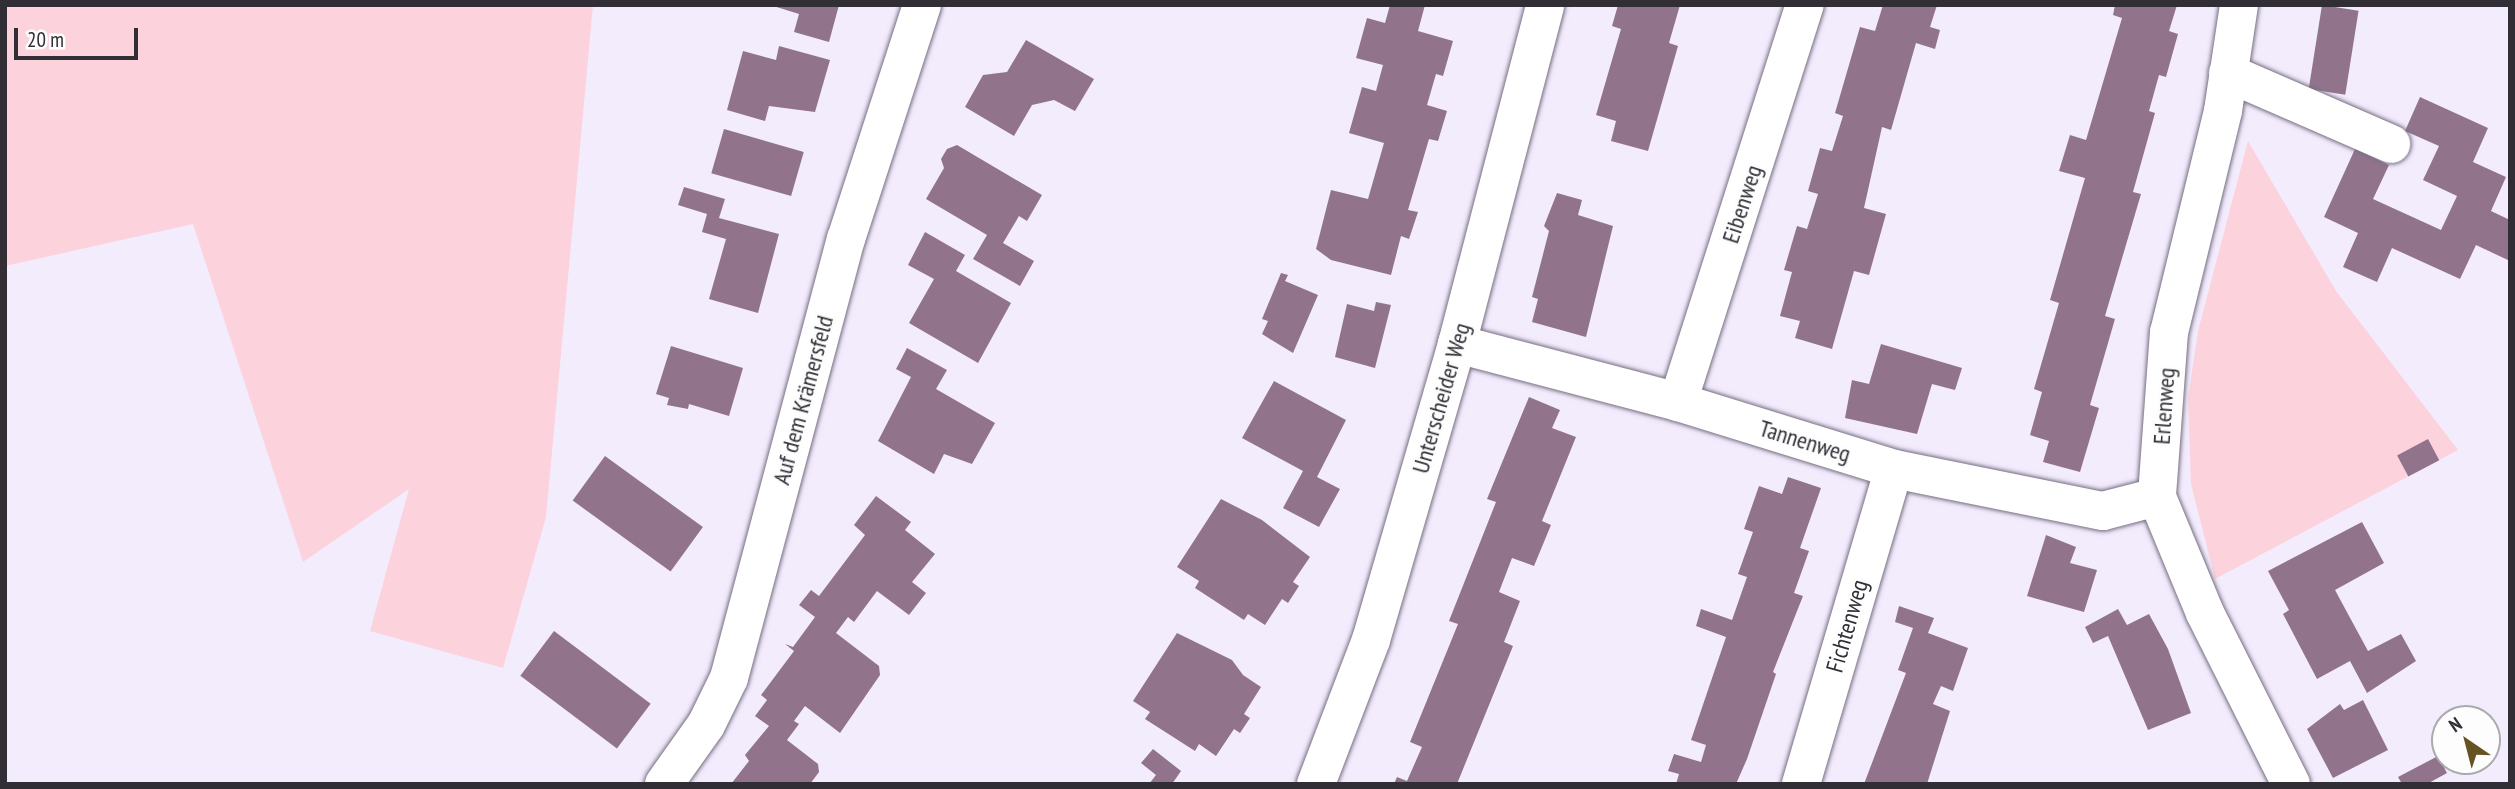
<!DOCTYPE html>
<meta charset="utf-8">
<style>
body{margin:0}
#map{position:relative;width:2515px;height:789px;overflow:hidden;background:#f3ecfd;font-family:"PT Sans Narrow",sans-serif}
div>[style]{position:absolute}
.green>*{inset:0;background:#fcd2dc}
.building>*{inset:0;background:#91748c;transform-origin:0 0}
.roads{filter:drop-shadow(0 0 2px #766e81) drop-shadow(0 0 2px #766e81)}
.minor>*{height:38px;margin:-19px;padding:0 19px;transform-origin:19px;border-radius:19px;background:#fff}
span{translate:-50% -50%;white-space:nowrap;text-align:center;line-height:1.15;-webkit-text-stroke:6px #fdfdfd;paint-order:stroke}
.street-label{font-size:24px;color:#312e36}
.frame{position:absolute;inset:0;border:7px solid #312e36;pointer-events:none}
.north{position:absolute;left:2431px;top:705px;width:70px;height:70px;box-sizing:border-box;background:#fdfdfd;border:2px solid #abaaad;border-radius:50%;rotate:325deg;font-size:19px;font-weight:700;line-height:28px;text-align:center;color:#312e36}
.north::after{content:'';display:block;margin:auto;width:24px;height:32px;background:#655422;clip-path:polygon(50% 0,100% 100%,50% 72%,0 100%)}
.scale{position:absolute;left:14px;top:28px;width:124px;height:32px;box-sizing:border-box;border:4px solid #312e36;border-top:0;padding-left:9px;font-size:21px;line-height:24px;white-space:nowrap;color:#312e36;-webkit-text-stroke:5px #fdfdfd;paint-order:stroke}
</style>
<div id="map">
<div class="green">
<i style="clip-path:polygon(5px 5px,593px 5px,546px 517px,503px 668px,370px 631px,409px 489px,303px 562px,193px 224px,5px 266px)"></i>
<i style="clip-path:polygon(2248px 141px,2336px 291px,2458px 450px,2215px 579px,2191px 484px,2188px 399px,2198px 331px)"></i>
</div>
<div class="building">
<i style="clip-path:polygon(770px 5px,839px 5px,829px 42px,794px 32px,799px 14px)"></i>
<i style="clip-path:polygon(1390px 5px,1425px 5px,1418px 31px,1453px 41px,1443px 76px,1436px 74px,1427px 105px,1447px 111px,1438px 141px,1429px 139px,1408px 210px,1418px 212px,1409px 239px,1401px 236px,1391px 275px,1331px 260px,1316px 249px,1331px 190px,1368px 199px,1384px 143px,1349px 133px,1362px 87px,1376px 91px,1383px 65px,1356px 58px,1367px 18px,1385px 23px)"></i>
<i style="clip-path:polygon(1618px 5px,1680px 5px,1669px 43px,1678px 46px,1648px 151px,1611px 141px,1616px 121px,1596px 115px,1621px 29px,1612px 26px)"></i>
<i style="clip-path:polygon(1883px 5px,1937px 5px,1930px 27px,1940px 30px,1935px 49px,1916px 43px,1891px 130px,1882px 127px,1864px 208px,1886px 214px,1869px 275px,1854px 271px,1832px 349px,1795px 338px,1800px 321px,1780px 316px,1792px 272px,1784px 270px,1797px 226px,1807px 229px,1818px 194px,1808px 191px,1820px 148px,1832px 151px,1843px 116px,1835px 113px,1860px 27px,1875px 31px)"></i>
<i style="clip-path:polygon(2115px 5px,2177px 5px,2169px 31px,2178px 34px,2166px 77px,2159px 75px,2149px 111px,2155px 113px,2133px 192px,2141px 194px,2105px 316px,2115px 319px,2090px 405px,2099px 408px,2080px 472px,2043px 462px,2049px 441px,2030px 435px,2042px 392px,2034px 389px,2059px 303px,2050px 300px,2085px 178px,2059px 171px,2070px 135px,2086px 140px,2122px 18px,2113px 15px)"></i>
<i style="left:2322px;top:5px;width:37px;height:85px;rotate:9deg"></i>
<i style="clip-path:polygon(1026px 40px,1094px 79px,1075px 111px,1054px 100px,1032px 105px,1014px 136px,965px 107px,983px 75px,1007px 72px)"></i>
<i style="clip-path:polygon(779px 46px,830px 60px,815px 112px,769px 106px,765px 121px,727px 110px,743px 51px,776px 60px)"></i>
<i style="clip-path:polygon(2420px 97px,2488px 128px,2473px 162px,2506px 177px,2491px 211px,2510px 220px,2510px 261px,2476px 245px,2460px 279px,2392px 248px,2377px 282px,2343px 267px,2358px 233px,2324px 217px,2355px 149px,2389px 165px,2373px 199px,2441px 230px,2457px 196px,2423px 180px,2439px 146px,2405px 131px)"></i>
<i style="left:724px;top:129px;width:83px;height:46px;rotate:16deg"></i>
<i style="clip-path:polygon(957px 145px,1042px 195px,1027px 221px,1019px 216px,1003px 243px,1034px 261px,1020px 286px,973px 259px,987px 235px,926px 199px,944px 168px,941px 159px,947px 149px)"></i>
<i style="clip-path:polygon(684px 187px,725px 199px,719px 218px,779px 234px,758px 313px,709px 299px,726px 239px,702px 232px,707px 214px,678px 205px)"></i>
<i style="clip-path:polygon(1557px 193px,1582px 200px,1578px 215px,1613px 226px,1586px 337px,1532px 322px,1538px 299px,1532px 297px,1549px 231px,1544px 226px)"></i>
<i style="clip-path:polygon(925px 232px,965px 255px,956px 271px,1011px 303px,978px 363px,909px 323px,934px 279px,908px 265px)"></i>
<i style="clip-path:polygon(1281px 273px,1288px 275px,1285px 281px,1318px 295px,1293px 353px,1262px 334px,1268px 321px,1262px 319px)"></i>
<i style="clip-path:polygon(1376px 302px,1391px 305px,1375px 368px,1335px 357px,1347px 304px,1374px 311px)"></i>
<i style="clip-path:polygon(1881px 344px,1962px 368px,1955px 390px,1932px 384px,1917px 434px,1845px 418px,1852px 380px,1869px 384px)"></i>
<i style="clip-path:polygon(671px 346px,743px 368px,729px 416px,689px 404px,688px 409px,667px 405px,669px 398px,656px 394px)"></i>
<i style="clip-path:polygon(907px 348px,947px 370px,936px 389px,995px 423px,972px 464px,944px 454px,934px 474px,878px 441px,911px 377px,896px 369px)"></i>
<i style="clip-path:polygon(1274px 381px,1346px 420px,1317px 477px,1340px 489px,1319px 527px,1283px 508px,1303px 471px,1242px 438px)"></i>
<i style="clip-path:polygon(1529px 397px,1560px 410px,1552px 428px,1576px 437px,1542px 521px,1551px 525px,1534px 566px,1512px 558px,1499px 592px,1520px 601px,1504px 642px,1513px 646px,1457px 784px,1394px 784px,1397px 777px,1407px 781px,1422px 747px,1410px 742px,1458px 624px,1449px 621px,1496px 502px,1487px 499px)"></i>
<i style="left:2428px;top:439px;width:24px;height:35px;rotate:62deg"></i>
<i style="left:605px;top:456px;width:121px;height:55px;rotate:36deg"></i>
<i style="clip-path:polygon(1788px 477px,1821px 488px,1800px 548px,1809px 551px,1794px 593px,1803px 596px,1773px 672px,1776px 674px,1747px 759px,1736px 784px,1676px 784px,1679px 774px,1668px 771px,1674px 754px,1701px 762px,1706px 745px,1691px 740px,1726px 637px,1696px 626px,1701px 609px,1732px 620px,1747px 577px,1738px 574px,1753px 532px,1744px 529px,1759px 486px,1782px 494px)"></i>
<i style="clip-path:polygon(876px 496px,911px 522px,905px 530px,935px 554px,912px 582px,926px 593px,909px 615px,877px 591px,854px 622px,848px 617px,836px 633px,879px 666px,880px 675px,840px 733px,805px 706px,794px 721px,799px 724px,787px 740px,818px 764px,819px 772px,810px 784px,731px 784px,749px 761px,745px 755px,769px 726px,755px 716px,767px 700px,761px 695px,794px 651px,785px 644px,793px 647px,815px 617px,799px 605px,811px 590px,819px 596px,865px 535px,854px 525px)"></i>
<i style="clip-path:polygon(1221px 499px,1262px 520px,1310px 557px,1293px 582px,1299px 586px,1288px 603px,1282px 599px,1265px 625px,1248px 614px,1244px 620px,1195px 588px,1199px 581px,1177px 567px)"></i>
<i style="clip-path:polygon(2362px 522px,2384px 563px,2335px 590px,2368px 651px,2401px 634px,2416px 661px,2367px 693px,2350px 661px,2317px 679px,2283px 614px,2289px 610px,2268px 571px)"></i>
<i style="clip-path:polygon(2046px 535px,2076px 547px,2070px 563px,2097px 570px,2084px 612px,2027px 596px)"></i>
<i style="clip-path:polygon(1899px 606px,1934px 618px,1928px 633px,1968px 648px,1953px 691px,1941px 686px,1933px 704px,1950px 711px,1927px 784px,1864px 784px,1906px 673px,1898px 670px,1913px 628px,1895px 622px)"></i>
<i style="clip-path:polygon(2118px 609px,2127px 625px,2149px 614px,2168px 649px,2191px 713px,2148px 730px,2108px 636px,2093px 643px,2085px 627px)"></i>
<i style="left:554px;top:631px;width:121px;height:56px;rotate:37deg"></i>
<i style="clip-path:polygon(1177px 633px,1232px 660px,1243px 675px,1261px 687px,1244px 714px,1250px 718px,1240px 733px,1234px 729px,1216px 756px,1199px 744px,1195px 751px,1145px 719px,1150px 712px,1133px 701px)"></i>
<i style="clip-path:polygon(2363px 700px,2388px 750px,2333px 778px,2307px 729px,2340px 704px,2344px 710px)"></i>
<i style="clip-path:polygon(1153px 749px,1181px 771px,1172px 784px,1149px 784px,1156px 775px,1141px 763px)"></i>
<i style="clip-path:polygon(2438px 756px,2447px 773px,2427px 784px,2402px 784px,2398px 777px)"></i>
</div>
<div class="roads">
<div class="minor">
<i style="left:2239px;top:5px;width:107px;rotate:98.6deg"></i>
<i style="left:2223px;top:111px;width:228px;rotate:103.7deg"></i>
<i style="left:2169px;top:332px;width:165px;rotate:94.2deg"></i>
<i style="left:2157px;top:497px;width:126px;rotate:67.5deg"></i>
<i style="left:2205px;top:613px;width:191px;rotate:63.3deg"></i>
<i style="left:2228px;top:73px;width:178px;rotate:23.5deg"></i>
<i style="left:1457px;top:344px;width:228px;rotate:14.7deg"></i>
<i style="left:1678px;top:402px;width:226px;rotate:17.2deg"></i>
<i style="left:1894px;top:469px;width:213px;rotate:11.4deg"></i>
<i style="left:2103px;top:511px;width:56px;rotate:-14.5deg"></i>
<i style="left:1678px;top:402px;width:417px;rotate:-72.3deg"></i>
<i style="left:664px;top:784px;width:72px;rotate:-54.6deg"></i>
<i style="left:706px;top:725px;width:52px;rotate:-63.9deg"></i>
<i style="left:729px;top:678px;width:454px;rotate:-75.1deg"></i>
<i style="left:846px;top:239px;width:246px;rotate:-72deg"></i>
<i style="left:1316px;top:784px;width:154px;rotate:-69.1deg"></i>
<i style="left:1371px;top:640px;width:308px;rotate:-73.8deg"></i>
<i style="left:1457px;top:344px;width:350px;rotate:-75.4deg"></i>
<i style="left:1801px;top:784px;width:328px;rotate:-73.6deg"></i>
</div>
</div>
<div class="street-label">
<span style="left:1742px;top:204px;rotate:-72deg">Eibenweg</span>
<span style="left:1441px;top:398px;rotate:-74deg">Unterscheider Weg</span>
<span style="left:803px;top:400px;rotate:-75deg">Auf dem Krämersfeld</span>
<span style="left:2164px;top:406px;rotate:-86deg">Erlenweg</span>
<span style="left:1805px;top:441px;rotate:17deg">Tannenweg</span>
<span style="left:1847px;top:626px;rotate:-74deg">Fichtenweg</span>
</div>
<div class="frame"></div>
<div class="north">N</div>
<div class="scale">20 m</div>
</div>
